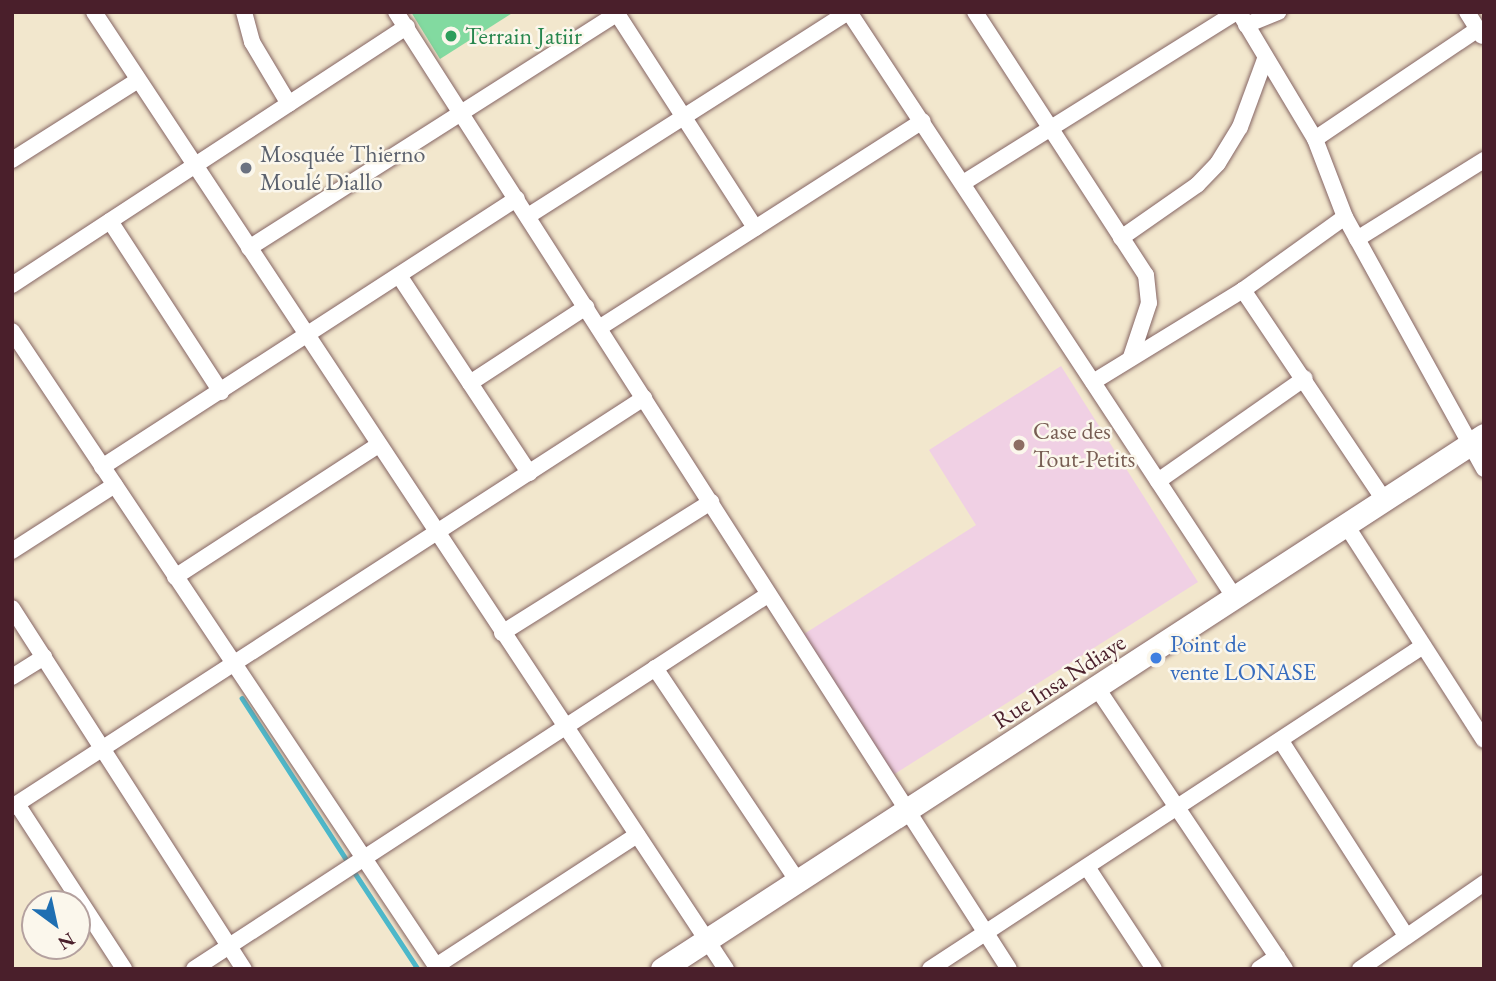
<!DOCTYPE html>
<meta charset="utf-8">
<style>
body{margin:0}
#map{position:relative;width:1496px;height:981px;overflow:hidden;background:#f2e7cd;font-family:"EB Garamond",serif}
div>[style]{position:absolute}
.built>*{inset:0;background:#f0d0e4}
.green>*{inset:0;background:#82daa0}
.stream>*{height:4.5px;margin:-2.25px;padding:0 2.25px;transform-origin:2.25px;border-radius:2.25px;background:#4db8ca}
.roads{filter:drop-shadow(0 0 2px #856564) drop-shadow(0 0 2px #856564)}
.street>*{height:16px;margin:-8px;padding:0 8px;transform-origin:8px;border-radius:8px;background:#fff}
.secondary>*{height:23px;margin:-11.5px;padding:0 11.5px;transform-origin:11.5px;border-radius:11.5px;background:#fff}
.dots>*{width:19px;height:19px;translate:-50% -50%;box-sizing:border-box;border:4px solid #fbf7ec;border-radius:50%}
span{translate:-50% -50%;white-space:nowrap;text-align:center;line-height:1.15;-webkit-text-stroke:5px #fbf7ec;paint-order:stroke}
.leisure-label{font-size:24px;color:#27864d}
.left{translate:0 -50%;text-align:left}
.worship-label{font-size:24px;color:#5b616d}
.education-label{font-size:24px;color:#785e54}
.shop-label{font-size:24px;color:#366cbe}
.street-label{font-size:24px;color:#4a1f2b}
.frame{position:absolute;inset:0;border:14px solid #4a1f2b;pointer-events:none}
.north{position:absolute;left:21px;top:890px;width:70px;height:70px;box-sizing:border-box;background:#fbf7ec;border:2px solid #b4a19f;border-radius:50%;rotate:147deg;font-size:19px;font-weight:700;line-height:28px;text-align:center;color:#4a1f2b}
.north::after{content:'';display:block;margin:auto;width:24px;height:32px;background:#1f6fb2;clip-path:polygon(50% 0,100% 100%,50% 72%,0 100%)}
</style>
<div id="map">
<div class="built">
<i style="clip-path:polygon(1061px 366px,1198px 582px,893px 775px,804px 634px,976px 525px,929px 450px)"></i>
</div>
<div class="green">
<i style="clip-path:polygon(411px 12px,514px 12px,440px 59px)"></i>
</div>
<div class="stream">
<i style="left:242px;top:698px;width:195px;rotate:57.1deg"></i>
<i style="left:353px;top:870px;width:118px;rotate:56.7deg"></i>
</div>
<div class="roads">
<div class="street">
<i style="left:94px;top:12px;width:1147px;rotate:56.56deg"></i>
<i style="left:244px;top:12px;width:31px;rotate:75deg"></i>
<i style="left:252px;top:42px;width:72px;rotate:59.2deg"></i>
<i style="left:396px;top:12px;width:1136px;rotate:57.36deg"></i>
<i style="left:616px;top:12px;width:257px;rotate:57.2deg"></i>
<i style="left:849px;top:12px;width:702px;rotate:56.63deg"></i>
<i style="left:975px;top:12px;width:314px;rotate:57deg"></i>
<i style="left:1146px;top:275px;width:28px;rotate:84deg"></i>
<i style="left:1149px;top:303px;width:57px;rotate:108.4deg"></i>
<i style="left:1239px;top:12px;width:148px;rotate:59.1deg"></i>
<i style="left:1315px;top:139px;width:84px;rotate:69deg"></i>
<i style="left:1345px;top:217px;width:288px;rotate:61.1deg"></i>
<i style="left:1467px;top:12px;width:28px;rotate:58deg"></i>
<i style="left:1246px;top:25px;width:35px;rotate:-22deg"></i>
<i style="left:1315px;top:139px;width:197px;rotate:-34deg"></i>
<i style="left:12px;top:160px;width:149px;rotate:-32.4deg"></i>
<i style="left:963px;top:183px;width:323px;rotate:-32deg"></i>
<i style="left:528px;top:216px;width:379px;rotate:-32.5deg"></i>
<i style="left:110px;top:221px;width:204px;rotate:57deg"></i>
<i style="left:1121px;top:238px;width:93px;rotate:-34.9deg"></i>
<i style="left:1197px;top:185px;width:30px;rotate:-46deg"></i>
<i style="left:1218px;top:163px;width:42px;rotate:-58.6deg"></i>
<i style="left:1240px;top:127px;width:72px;rotate:-69.8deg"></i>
<i style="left:1357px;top:239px;width:150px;rotate:-31.9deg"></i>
<i style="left:249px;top:248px;width:436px;rotate:-32.5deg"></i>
<i style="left:400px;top:277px;width:235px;rotate:56.6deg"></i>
<i style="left:12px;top:285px;width:472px;rotate:-33.2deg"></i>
<i style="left:1243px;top:290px;width:253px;rotate:56.1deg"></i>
<i style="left:599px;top:328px;width:384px;rotate:-32.6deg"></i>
<i style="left:12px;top:331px;width:767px;rotate:56.27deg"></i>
<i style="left:1093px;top:382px;width:176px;rotate:-31.5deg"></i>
<i style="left:1243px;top:290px;width:125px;rotate:-35.6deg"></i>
<i style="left:470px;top:383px;width:139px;rotate:-33.2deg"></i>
<i style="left:102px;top:467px;width:494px;rotate:-32.9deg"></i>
<i style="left:1158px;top:481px;width:179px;rotate:-35deg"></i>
<i style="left:1346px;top:525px;width:255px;rotate:57.3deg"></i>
<i style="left:12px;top:551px;width:122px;rotate:-32.7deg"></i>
<i style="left:175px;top:577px;width:242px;rotate:-33deg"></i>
<i style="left:12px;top:608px;width:429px;rotate:57.3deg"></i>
<i style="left:502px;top:633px;width:247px;rotate:-32.1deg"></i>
<i style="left:655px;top:668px;width:257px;rotate:56.2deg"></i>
<i style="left:12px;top:677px;width:38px;rotate:-32deg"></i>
<i style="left:1097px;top:688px;width:338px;rotate:56.2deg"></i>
<i style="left:1281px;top:741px;width:232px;rotate:57.3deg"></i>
<i style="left:17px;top:804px;width:197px;rotate:57deg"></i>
<i style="left:12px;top:807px;width:753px;rotate:-32.91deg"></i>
<i style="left:1087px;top:867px;width:122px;rotate:56.7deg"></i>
<i style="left:436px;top:966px;width:240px;rotate:-33.1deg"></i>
<i style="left:194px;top:969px;width:686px;rotate:-33.11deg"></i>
<i style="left:930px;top:969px;width:589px;rotate:-33.23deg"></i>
<i style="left:1259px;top:969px;width:22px;rotate:-34deg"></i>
<i style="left:1360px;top:969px;width:151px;rotate:-34.7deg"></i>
</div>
<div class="secondary">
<i style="left:662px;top:969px;width:980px;rotate:-33.01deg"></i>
</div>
</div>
<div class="dots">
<i style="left:451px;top:36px;background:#2e9e5b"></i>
<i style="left:246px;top:168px;background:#6b7280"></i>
<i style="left:1019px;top:445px;background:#8d6e63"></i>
<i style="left:1156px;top:658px;background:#3f7fe0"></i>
</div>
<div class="leisure-label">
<span class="left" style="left:465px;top:36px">Terrain Jatiir</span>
</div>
<div class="worship-label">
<span class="left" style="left:260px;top:168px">Mosquée Thierno<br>Moulé Diallo</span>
</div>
<div class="education-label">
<span class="left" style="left:1033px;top:445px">Case des<br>Tout-Petits</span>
</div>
<div class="shop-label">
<span class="left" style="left:1170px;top:658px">Point de<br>vente LONASE</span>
</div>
<div class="street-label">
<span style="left:1059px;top:681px;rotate:-33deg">Rue Insa Ndiaye</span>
</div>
<div class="frame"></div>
<div class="north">N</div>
</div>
